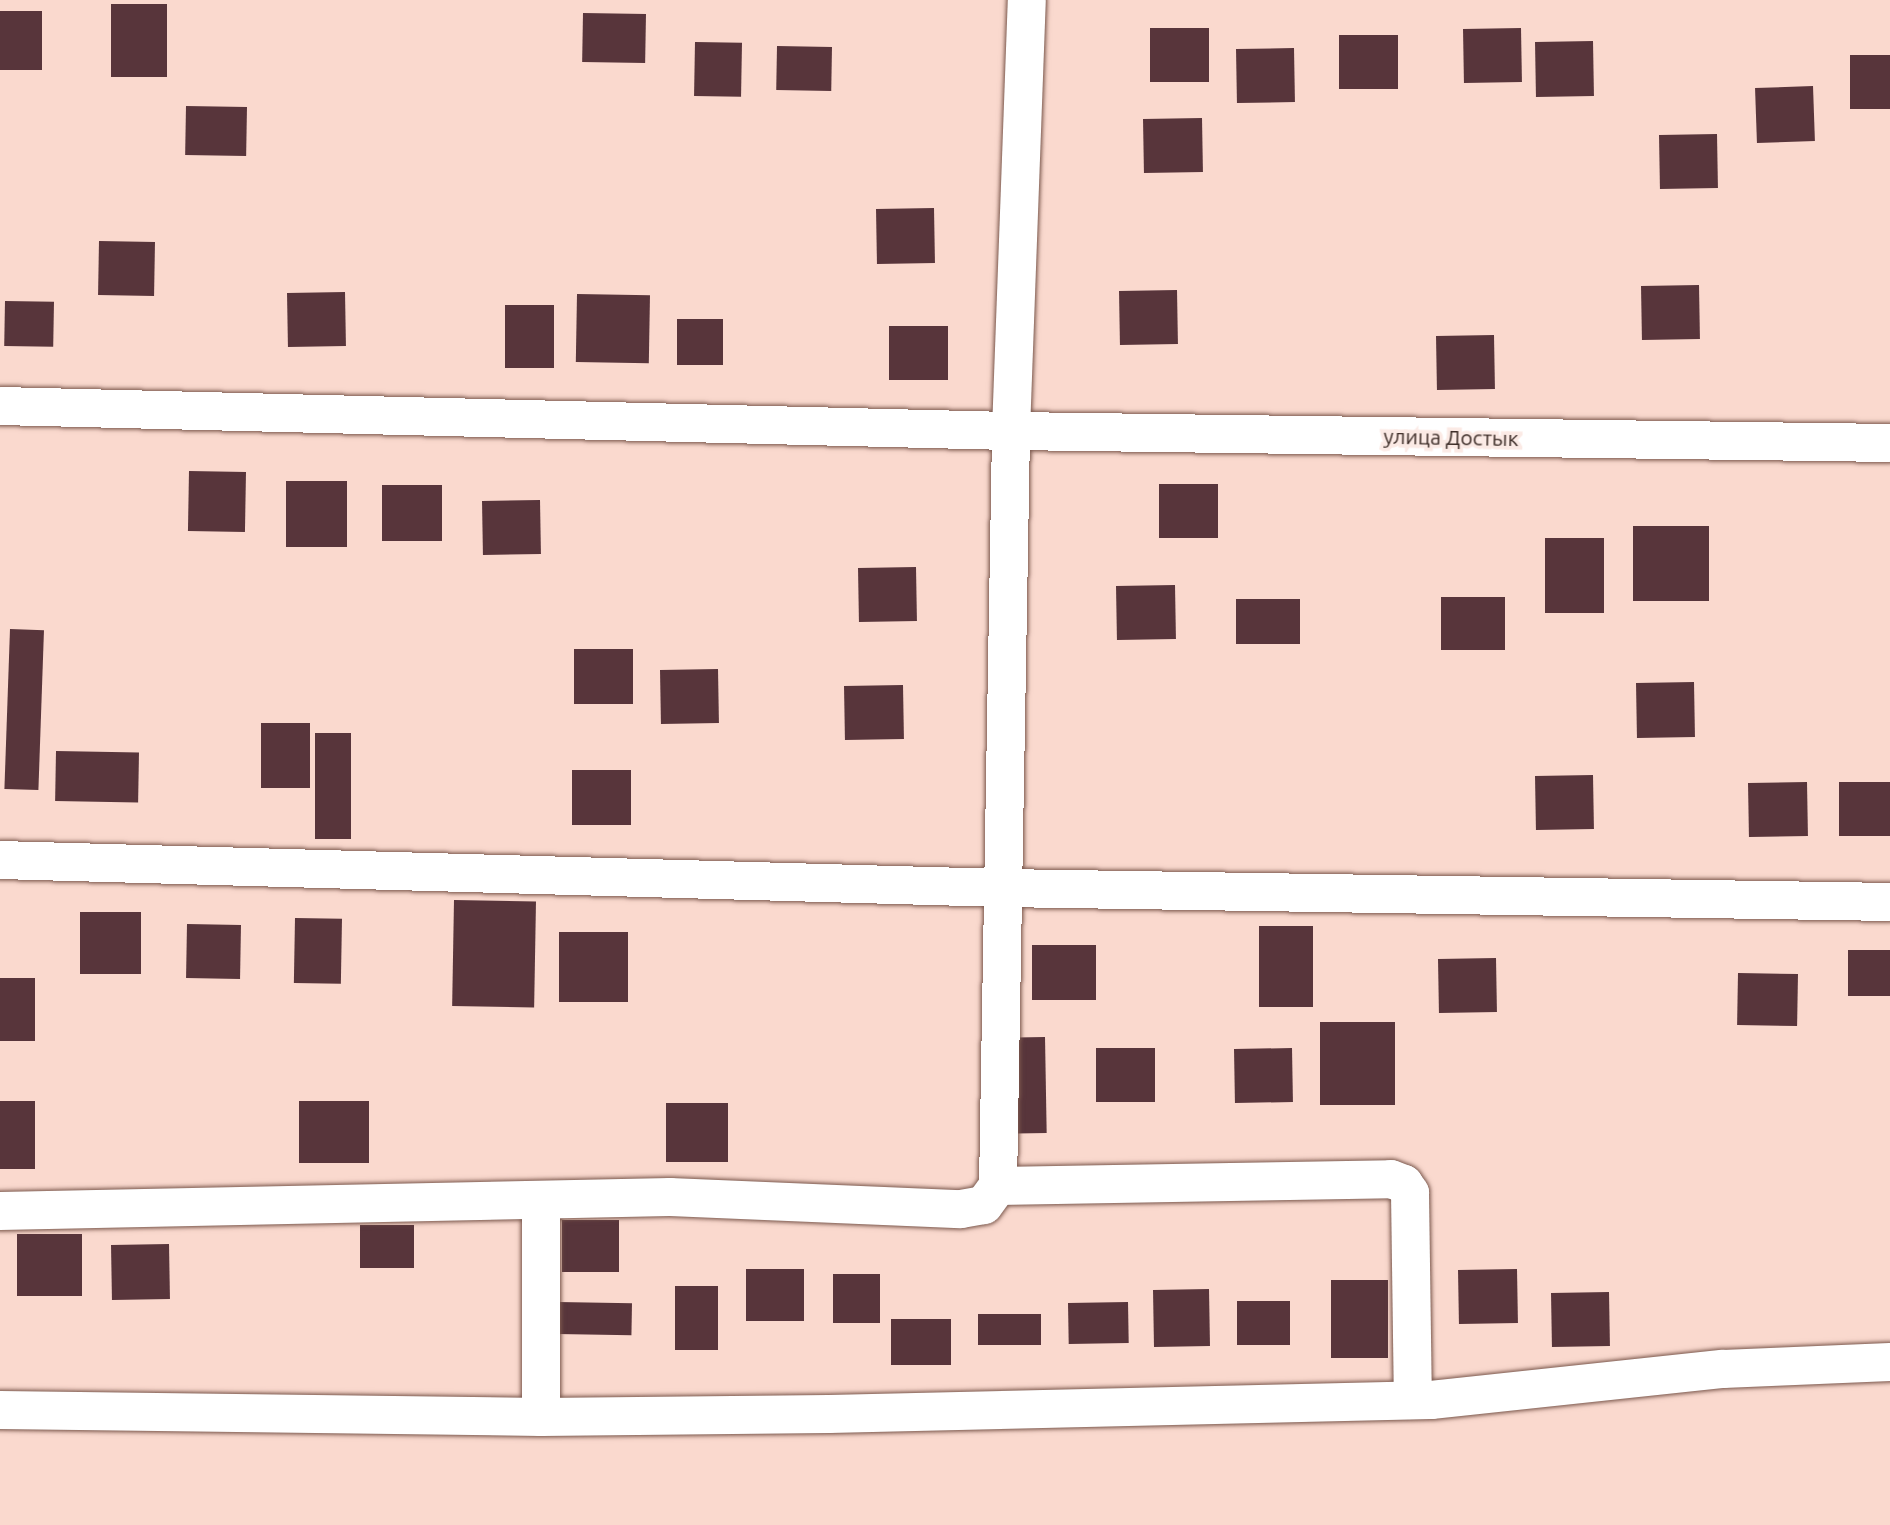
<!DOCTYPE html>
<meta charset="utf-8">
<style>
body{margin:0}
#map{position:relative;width:1890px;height:1525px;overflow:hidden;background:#fad9ce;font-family:Ubuntu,sans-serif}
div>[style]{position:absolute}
.building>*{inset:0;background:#58353b;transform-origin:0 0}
.roads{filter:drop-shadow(0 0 2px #7b584d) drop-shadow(0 0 2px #7b584d)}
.minor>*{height:38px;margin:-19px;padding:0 19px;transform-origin:19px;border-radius:19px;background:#fff}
span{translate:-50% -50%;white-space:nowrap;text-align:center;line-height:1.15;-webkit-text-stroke:7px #fbeae5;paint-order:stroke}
.street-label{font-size:21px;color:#3c2c27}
</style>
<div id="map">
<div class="building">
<i style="left:111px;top:4px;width:56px;height:73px"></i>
<i style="left:0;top:11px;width:42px;height:59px"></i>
<i style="left:583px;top:13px;width:63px;height:49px;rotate:1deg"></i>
<i style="left:1209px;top:28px;width:54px;height:59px;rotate:90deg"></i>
<i style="left:1521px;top:28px;width:54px;height:58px;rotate:89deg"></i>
<i style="left:1398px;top:35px;width:54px;height:59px;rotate:90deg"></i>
<i style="left:1593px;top:41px;width:55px;height:58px;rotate:89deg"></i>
<i style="left:695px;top:42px;width:47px;height:54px;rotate:1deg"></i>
<i style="left:777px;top:46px;width:55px;height:44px;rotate:1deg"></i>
<i style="left:1294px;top:48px;width:54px;height:58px;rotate:89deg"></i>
<i style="left:1890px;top:55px;width:54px;height:40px;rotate:90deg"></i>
<i style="left:1813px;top:86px;width:55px;height:58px;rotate:88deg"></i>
<i style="left:186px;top:106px;width:61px;height:49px;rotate:1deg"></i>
<i style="left:1202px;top:118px;width:54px;height:59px;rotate:89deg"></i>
<i style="left:1717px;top:134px;width:54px;height:58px;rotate:89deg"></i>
<i style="left:934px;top:208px;width:55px;height:58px;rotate:89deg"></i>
<i style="left:99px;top:241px;width:56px;height:54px;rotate:1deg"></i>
<i style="left:1699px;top:285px;width:54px;height:58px;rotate:89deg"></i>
<i style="left:1177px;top:290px;width:54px;height:58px;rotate:89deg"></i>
<i style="left:345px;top:292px;width:54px;height:58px;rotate:89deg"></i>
<i style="left:577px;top:294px;width:73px;height:68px;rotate:1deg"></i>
<i style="left:5px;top:301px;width:49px;height:45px;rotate:1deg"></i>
<i style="left:505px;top:305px;width:49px;height:63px"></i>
<i style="left:677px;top:319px;width:46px;height:46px"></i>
<i style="left:948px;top:326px;width:54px;height:59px;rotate:90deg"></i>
<i style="left:1494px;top:335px;width:54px;height:58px;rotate:89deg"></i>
<i style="left:189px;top:471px;width:57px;height:60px;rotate:1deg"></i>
<i style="left:286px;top:481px;width:61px;height:66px"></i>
<i style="left:1218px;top:484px;width:54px;height:59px;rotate:90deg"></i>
<i style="left:382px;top:485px;width:60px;height:56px"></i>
<i style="left:540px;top:500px;width:54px;height:58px;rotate:89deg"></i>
<i style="left:1633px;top:526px;width:76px;height:75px"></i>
<i style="left:1545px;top:538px;width:59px;height:75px"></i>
<i style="left:916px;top:567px;width:54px;height:58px;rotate:89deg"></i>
<i style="left:1175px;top:585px;width:54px;height:59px;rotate:89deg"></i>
<i style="left:1505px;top:597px;width:53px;height:64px;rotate:90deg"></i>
<i style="left:1236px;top:599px;width:64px;height:45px"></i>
<i style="left:10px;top:629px;width:34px;height:160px;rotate:2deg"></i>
<i style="left:574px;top:649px;width:59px;height:55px"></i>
<i style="left:718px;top:669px;width:54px;height:58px;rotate:89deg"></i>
<i style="left:1694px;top:682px;width:55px;height:58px;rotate:89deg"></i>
<i style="left:903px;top:685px;width:54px;height:59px;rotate:89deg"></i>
<i style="left:261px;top:723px;width:49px;height:65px"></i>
<i style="left:315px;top:733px;width:36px;height:106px"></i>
<i style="left:56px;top:751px;width:83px;height:50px;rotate:1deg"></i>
<i style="left:631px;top:770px;width:55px;height:59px;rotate:90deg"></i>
<i style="left:1593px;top:775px;width:54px;height:58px;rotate:89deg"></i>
<i style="left:1807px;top:782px;width:54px;height:59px;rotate:89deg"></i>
<i style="left:1890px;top:782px;width:54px;height:51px;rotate:90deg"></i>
<i style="left:454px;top:900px;width:82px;height:106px;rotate:1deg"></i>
<i style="left:80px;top:912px;width:61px;height:62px"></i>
<i style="left:295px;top:918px;width:47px;height:65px;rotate:1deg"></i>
<i style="left:187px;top:924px;width:54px;height:54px;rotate:1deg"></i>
<i style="left:1313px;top:926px;width:81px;height:54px;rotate:90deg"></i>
<i style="left:559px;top:932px;width:69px;height:70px"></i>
<i style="left:1032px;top:945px;width:64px;height:55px"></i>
<i style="left:1848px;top:950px;width:42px;height:46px"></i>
<i style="left:1496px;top:958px;width:54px;height:58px;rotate:89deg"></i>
<i style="left:1738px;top:973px;width:60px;height:52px;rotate:1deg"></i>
<i style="left:0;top:978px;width:35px;height:63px"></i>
<i style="left:1395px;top:1022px;width:83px;height:75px;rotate:90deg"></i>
<i style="left:1045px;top:1037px;width:96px;height:31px;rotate:89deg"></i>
<i style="left:1155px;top:1048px;width:54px;height:59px;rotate:90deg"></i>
<i style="left:1292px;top:1048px;width:54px;height:58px;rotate:89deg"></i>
<i style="left:0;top:1101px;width:35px;height:68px"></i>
<i style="left:299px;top:1101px;width:70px;height:62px"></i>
<i style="left:666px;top:1103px;width:62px;height:59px"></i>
<i style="left:562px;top:1220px;width:57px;height:52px"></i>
<i style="left:360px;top:1225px;width:54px;height:43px"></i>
<i style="left:17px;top:1234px;width:65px;height:62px"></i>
<i style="left:169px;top:1244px;width:55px;height:58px;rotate:89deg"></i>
<i style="left:746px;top:1269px;width:58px;height:52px"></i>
<i style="left:1517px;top:1269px;width:54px;height:59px;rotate:89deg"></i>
<i style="left:833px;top:1274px;width:47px;height:49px"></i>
<i style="left:1331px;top:1280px;width:57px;height:78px"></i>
<i style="left:675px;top:1286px;width:43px;height:64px"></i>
<i style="left:1209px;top:1289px;width:57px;height:56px;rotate:89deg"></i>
<i style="left:1609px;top:1292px;width:54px;height:58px;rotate:89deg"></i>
<i style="left:1237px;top:1301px;width:53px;height:44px"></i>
<i style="left:558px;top:1302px;width:74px;height:32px;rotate:1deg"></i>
<i style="left:1128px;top:1302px;width:41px;height:60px;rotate:89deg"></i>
<i style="left:1041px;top:1314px;width:31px;height:63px;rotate:90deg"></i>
<i style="left:951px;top:1319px;width:46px;height:60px;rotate:90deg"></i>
</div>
<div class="roads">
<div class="minor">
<i style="left:0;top:406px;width:1011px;rotate:1.42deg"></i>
<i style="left:1011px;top:431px;width:879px;rotate:0.78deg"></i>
<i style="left:0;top:860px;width:1002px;rotate:1.6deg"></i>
<i style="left:1002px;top:888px;width:888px;rotate:0.9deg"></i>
<i style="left:998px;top:1186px;width:393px;rotate:-1deg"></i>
<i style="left:1391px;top:1179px;width:14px;rotate:21deg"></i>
<i style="left:1404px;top:1184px;width:11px;rotate:56deg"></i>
<i style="left:1410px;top:1193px;width:207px;rotate:89.2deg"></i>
<i style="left:0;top:1211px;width:670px;rotate:-1.2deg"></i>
<i style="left:670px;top:1197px;width:291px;rotate:2.4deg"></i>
<i style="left:961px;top:1209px;width:23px;rotate:-10deg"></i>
<i style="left:984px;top:1205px;width:24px;rotate:-54deg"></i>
<i style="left:998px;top:1186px;width:755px;rotate:-89.01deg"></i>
<i style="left:1011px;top:431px;width:431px;rotate:-87.9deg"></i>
<i style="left:0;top:1410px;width:541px;rotate:0.74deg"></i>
<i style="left:541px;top:1417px;width:288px;rotate:-0.6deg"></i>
<i style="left:829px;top:1414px;width:602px;rotate:-1.33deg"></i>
<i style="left:1431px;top:1400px;width:294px;rotate:-6.1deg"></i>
<i style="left:1723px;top:1369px;width:167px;rotate:-2.4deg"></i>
<i style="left:541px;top:1417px;width:216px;rotate:-90deg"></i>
</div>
</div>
<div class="street-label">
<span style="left:1451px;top:437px;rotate:1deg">улица Достык</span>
</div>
</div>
